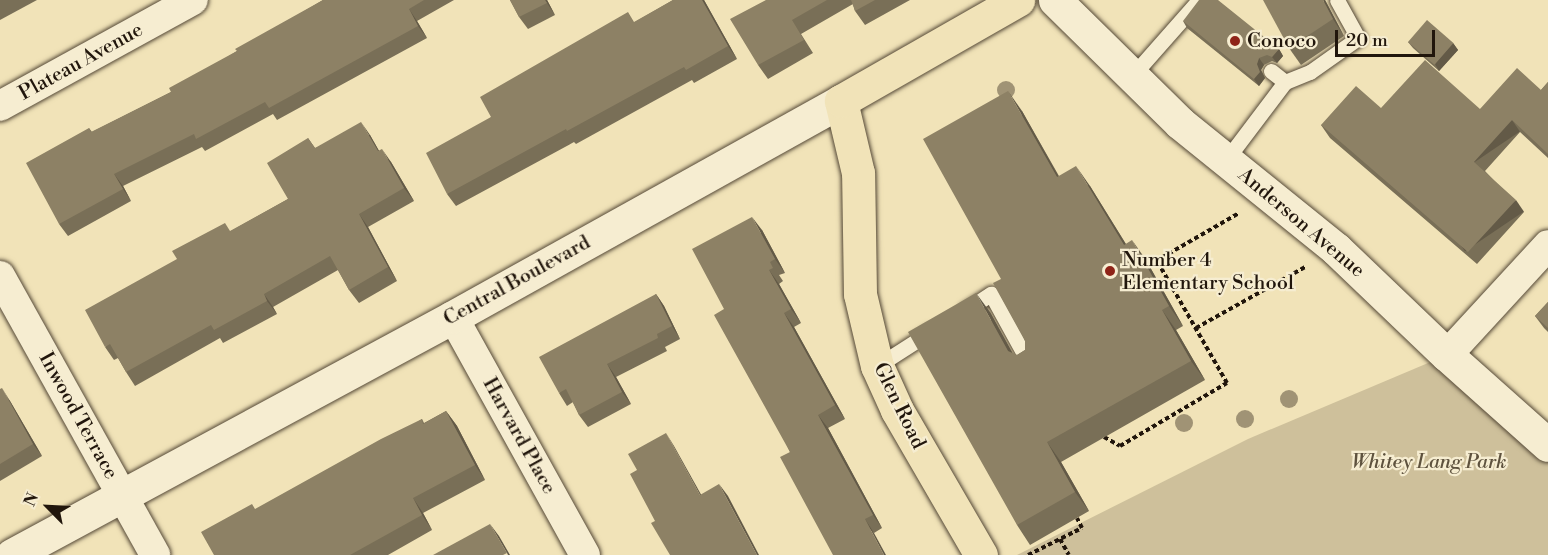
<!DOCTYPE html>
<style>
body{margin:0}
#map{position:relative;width:1548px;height:555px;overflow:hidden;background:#f1e3b8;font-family:"Libre Bodoni",serif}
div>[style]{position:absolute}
.green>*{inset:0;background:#cec09b}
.path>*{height:4px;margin-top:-2px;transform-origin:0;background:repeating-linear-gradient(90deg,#21160c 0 4.5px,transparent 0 7.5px)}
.roads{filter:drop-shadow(0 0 2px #554937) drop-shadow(0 0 2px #554937)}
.service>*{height:15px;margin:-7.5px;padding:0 7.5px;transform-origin:7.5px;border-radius:7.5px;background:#f6edd1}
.minor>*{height:30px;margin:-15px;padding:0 15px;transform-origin:15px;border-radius:15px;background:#f6edd1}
.secondary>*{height:33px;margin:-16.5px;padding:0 16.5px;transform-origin:16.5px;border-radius:16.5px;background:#f6edd1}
.primary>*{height:33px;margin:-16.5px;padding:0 16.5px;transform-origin:16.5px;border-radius:16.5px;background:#f1e3b8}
.trees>*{width:18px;height:18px;margin:-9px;border-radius:50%;background:#a09375}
.wall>*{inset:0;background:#796f57}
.shaded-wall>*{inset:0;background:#635a47;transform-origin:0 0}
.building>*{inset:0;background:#8d8165;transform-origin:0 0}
.dots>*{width:16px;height:16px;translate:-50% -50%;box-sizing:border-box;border:3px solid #f6edd1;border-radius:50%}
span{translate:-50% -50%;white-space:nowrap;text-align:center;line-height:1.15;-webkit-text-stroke:4.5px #f6edd1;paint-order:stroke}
.poi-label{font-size:20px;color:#21160c}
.left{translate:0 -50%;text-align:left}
.street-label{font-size:20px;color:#21160c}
.park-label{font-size:20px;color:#5e523e;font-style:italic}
.north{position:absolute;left:18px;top:477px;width:60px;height:60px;-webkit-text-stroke:4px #f6edd1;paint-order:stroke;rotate:294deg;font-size:16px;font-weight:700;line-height:24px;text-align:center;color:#21160c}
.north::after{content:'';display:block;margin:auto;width:21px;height:27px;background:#21160c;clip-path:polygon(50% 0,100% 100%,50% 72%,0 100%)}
.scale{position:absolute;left:1335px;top:30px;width:100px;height:27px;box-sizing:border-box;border:3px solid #21160c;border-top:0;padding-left:8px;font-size:18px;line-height:21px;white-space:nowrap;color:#21160c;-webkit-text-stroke:4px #f6edd1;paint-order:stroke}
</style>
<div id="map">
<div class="green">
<i style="clip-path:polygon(1447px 355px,1548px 445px,1548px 555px,1017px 555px,1248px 439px)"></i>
</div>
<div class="path">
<i style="left:1149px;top:265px;width:104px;rotate:-30deg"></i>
<i style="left:1196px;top:328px;width:125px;rotate:-29.2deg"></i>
<i style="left:1104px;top:437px;width:18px;rotate:29deg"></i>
<i style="left:1120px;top:446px;width:124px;rotate:-30.5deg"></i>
<i style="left:1227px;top:383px;width:143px;rotate:-119.8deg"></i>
<i style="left:1060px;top:539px;width:18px;rotate:61deg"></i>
<i style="left:1028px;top:555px;width:60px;rotate:-26.6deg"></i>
<i style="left:1082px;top:528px;width:11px;rotate:-117deg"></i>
</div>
<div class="roads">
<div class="service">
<i style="left:1271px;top:71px;width:18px;rotate:38deg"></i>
<i style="left:1132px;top:76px;width:101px;rotate:-48.6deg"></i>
<i style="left:1226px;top:160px;width:98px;rotate:-52.9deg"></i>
<i style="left:1285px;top:82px;width:27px;rotate:-22deg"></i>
<i style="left:1310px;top:72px;width:59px;rotate:-35.3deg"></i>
<i style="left:1358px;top:38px;width:43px;rotate:-118.9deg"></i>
<i style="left:966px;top:310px;width:30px;rotate:-33deg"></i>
<i style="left:991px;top:294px;width:81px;rotate:61.2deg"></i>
<i style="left:877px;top:366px;width:63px;rotate:-32.7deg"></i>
</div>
<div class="minor">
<i style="left:0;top:106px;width:220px;rotate:-28.8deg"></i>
<i style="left:0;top:276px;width:319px;rotate:60.9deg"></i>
<i style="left:453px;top:317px;width:272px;rotate:61deg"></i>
<i style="left:1447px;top:355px;width:149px;rotate:-47.4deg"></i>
</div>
<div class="secondary">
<i style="left:1055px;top:0;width:175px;rotate:44.5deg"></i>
<i style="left:1180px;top:123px;width:201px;rotate:38.9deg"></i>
<i style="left:1336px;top:249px;width:153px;rotate:43.7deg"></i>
<i style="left:1447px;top:355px;width:135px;rotate:41.7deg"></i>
<i style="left:12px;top:555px;width:501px;rotate:-28.35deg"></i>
<i style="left:453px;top:317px;width:444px;rotate:-29.1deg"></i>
</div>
<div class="primary">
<i style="left:981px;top:555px;width:168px;rotate:-120.1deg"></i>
<i style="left:897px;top:410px;width:48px;rotate:-114.4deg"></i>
<i style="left:877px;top:366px;width:74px;rotate:-103.3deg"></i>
<i style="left:860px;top:294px;width:121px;rotate:-90.9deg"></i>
<i style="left:858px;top:173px;width:74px;rotate:-103.3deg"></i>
<i style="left:841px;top:101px;width:204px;rotate:-29.7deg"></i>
</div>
</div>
<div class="trees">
<i style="left:1006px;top:90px"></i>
<i style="left:1289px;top:399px"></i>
<i style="left:1245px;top:419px"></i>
<i style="left:1184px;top:423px"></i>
</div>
<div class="wall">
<i style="clip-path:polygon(0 0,37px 0,0 20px)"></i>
<i style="clip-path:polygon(323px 0,454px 0,417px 21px,427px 38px,277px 120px,273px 114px,205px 151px,202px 147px,123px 186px,131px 201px,68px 236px,59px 224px,89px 128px,92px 132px,171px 92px,237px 51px)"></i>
<i style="clip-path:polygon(510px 0,547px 0,555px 15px,528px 29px,519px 17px)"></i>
<i style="clip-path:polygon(673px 0,704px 0,737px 59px,694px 83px,692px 80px,576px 144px,574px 142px,456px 206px,447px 194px,491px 117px,635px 22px)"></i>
<i style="clip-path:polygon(766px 0,910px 0,865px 25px,855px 11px,853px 4px,801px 34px,813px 53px,768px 79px,758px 65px)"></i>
<i style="clip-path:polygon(1325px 0,1344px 36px,1301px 65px,1289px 48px)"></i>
<i style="clip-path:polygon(1183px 21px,1279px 49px,1283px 56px,1277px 63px,1272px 61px,1264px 65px,1261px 70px,1265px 78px,1259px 86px,1187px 28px)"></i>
<i style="clip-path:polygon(1408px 42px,1453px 43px,1458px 50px,1439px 71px,1413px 48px)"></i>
<i style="clip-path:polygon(1548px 82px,1548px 158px,1520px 132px,1485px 171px,1524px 212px,1477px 264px,1330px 138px,1321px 125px,1381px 108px,1480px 109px,1541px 90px)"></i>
<i style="clip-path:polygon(1022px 111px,1059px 176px,1090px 186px,1126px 244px,1146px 260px,1183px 326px,1176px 330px,1205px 380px,1061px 462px,1089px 511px,1030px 545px,1017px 525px,990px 312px,1012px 353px,1017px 355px,1025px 350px,1025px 341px,1001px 279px)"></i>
<i style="clip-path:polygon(370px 135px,379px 151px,391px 162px,414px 201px,368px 227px,397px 281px,359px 303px,349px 290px,338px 270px,273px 307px,277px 314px,223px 343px,220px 338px,135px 386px,126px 372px,118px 358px,114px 360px,105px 347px,231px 231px,288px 199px,308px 138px,315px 148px)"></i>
<i style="clip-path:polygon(762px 230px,785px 273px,779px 275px,783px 281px,779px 284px,801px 323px,794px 327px,845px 419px,828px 428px,882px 528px,874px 533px,790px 452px,724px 309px)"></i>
<i style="clip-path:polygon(656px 294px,664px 306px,680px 339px,665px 347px,667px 351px,616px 377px,631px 404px,588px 427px,579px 415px,573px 402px,567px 406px,559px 393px)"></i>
<i style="clip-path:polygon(1548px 302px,1548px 332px,1544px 328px,1535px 316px)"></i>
<i style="clip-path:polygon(0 389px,10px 401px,42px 456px,0 481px)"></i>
<i style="clip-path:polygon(446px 411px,457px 426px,485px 480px,423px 513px,432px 530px,388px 555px,214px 555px,422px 419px,424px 423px)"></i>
</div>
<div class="shaded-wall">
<i style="clip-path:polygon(545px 0,547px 0,555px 15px)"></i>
<i style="clip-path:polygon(702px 0,704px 0,737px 59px,728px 46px)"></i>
<i style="clip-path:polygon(1323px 0,1325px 0,1344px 36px,1333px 19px)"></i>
<i style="clip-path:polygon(409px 9px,417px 21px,427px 38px,418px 26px)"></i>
<i style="clip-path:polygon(1453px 43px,1458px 50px,1439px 71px,1435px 64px)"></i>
<i style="clip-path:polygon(1279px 49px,1283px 56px,1277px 63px,1272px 57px)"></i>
<i style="clip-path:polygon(1259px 58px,1264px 65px,1261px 70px,1265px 78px,1259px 86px,1254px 79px,1257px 64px)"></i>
<i style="clip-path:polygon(1008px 91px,1022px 111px,1070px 197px,1057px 177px)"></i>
<i style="left:1512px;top:120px;width:14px;height:57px;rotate:56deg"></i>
<i style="clip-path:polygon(361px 122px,370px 135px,387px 165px,378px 151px)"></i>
<i style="clip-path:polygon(382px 149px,391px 162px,414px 201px,404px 188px)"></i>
<i style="clip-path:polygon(1076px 166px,1090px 186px,1138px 264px,1124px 245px)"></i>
<i style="clip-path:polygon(114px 174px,123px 186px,131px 201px,123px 189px)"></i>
<i style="left:1516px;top:200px;width:14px;height:71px;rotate:56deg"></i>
<i style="clip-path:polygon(359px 214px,368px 227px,397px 281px,388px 267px)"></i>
<i style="clip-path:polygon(752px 217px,762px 230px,785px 273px,775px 259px)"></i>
<i style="clip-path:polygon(1132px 240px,1146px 260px,1183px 326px,1169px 306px)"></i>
<i style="clip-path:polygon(769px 270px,779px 284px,801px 323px,791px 309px)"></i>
<i style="clip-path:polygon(976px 293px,990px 312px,1022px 370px,1008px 351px)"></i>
<i style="clip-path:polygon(264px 294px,273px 307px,277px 314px,267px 301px)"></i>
<i style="clip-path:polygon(656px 294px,664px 306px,680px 339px,672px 326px)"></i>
<i style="clip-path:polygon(1162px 310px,1176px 330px,1205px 380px,1191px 361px)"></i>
<i style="clip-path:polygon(784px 313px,794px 327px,845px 419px,835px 405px)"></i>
<i style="clip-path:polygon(607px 364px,616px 377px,631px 404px,622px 392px)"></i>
<i style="clip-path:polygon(2px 388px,10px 401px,42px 456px,33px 444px)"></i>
<i style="clip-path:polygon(446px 411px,457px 426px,485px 480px,475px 465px)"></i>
<i style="clip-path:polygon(818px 415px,828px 428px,882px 528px,873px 515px)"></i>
<i style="clip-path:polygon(666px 433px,674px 446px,708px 507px,700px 495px)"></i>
<i style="clip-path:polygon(1047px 442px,1061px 462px,1089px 511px,1075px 492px)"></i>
<i style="clip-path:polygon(719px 484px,728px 496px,759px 555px,757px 555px)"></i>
<i style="clip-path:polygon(413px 498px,423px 513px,432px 530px,422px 515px)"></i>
<i style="clip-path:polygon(865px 519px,874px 533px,886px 555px,884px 555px)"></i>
<i style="clip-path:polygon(490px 524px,499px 536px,510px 555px,508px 555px,507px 553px)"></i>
</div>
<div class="building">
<i style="clip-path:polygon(323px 0,424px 0,409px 9px,418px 26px,269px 108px,265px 102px,196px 139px,194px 134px,114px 174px,123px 189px,59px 224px,26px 163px,89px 128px,91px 132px,171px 92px,169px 88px,237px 51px,235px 49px)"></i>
<i style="clip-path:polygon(510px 0,545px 0,547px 3px,519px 17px)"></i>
<i style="clip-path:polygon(673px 0,702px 0,728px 46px,686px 70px,684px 67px,567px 131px,566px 129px,447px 194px,426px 153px,491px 117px,480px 97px,628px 12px,634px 22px)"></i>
<i style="clip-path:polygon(766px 0,827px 0,792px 20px,804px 40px,758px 65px,730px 19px)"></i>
<i style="clip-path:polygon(851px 0,875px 0,855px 11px)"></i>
<i style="clip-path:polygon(1199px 0,1218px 0,1279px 49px,1272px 57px,1267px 55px,1259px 58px,1257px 64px,1260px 72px,1254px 79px,1183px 21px)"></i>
<i style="clip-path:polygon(1263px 0,1323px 0,1333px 19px,1289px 48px)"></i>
<i style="left:1427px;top:20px;width:35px;height:29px;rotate:41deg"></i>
<i style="clip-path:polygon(1425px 60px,1480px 109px,1517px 68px,1541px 90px,1548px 82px,1548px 154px,1512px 120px,1474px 162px,1516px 200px,1468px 252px,1321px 125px,1356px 86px,1381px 108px)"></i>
<i style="clip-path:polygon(1008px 91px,1057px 177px,1076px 166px,1124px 245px,1132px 240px,1169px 306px,1162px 310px,1191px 361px,1047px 442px,1075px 492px,1017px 525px,908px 332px,976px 293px,1008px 351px,1017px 355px,1025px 350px,1025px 341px,993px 283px,1001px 279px,923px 139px)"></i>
<i style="clip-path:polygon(361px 122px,378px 151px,382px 149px,404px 188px,359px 214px,388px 267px,349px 290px,330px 256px,264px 294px,267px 301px,214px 330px,211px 325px,126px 372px,110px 344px,105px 347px,85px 310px,177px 259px,172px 251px,225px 223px,230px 231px,288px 199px,267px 163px,308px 138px,315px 148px)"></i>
<i style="clip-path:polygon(752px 217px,775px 259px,770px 262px,773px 268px,769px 270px,791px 309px,784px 313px,835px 405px,818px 415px,873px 515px,865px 519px,884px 555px,833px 555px,780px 457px,790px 452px,714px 315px,724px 309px,692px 249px)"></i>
<i style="clip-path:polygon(656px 294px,672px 326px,657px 334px,658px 338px,607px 364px,622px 392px,579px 415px,566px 389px,559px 393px,539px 357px)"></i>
<i style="clip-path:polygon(1548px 302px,1548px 328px,1535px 316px)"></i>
<i style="clip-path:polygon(2px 388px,33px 444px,0 464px,0 389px)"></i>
<i style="clip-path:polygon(446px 411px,475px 465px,413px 498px,422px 515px,350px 555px,214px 555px,201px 532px,252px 504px,255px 509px,381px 439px,422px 419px,423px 424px)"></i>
<i style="clip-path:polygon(666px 433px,700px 495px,719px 484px,757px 555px,670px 555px,651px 523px,655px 521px,630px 474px,637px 470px,628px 454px)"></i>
<i style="clip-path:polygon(490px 524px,507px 553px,503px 555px,433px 555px)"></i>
</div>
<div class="dots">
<i style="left:1235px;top:41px;background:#8f2418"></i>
<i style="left:1110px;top:271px;background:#8f2418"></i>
</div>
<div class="poi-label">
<span class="left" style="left:1247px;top:41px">Conoco</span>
<span class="left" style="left:1122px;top:272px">Number 4<br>Elementary School</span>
</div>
<div class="street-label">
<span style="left:81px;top:62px;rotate:-29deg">Plateau Avenue</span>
<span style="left:1301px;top:223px;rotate:40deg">Anderson Avenue</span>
<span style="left:517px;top:281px;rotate:-29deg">Central Boulevard</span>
<span style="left:899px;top:406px;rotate:64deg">Glen Road</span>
<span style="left:78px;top:416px;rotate:61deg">Inwood Terrace</span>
<span style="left:519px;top:436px;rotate:61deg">Harvard Place</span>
</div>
<div class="park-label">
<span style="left:1429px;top:462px">Whitey Lang Park</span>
</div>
<div class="north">N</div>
<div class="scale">20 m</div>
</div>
